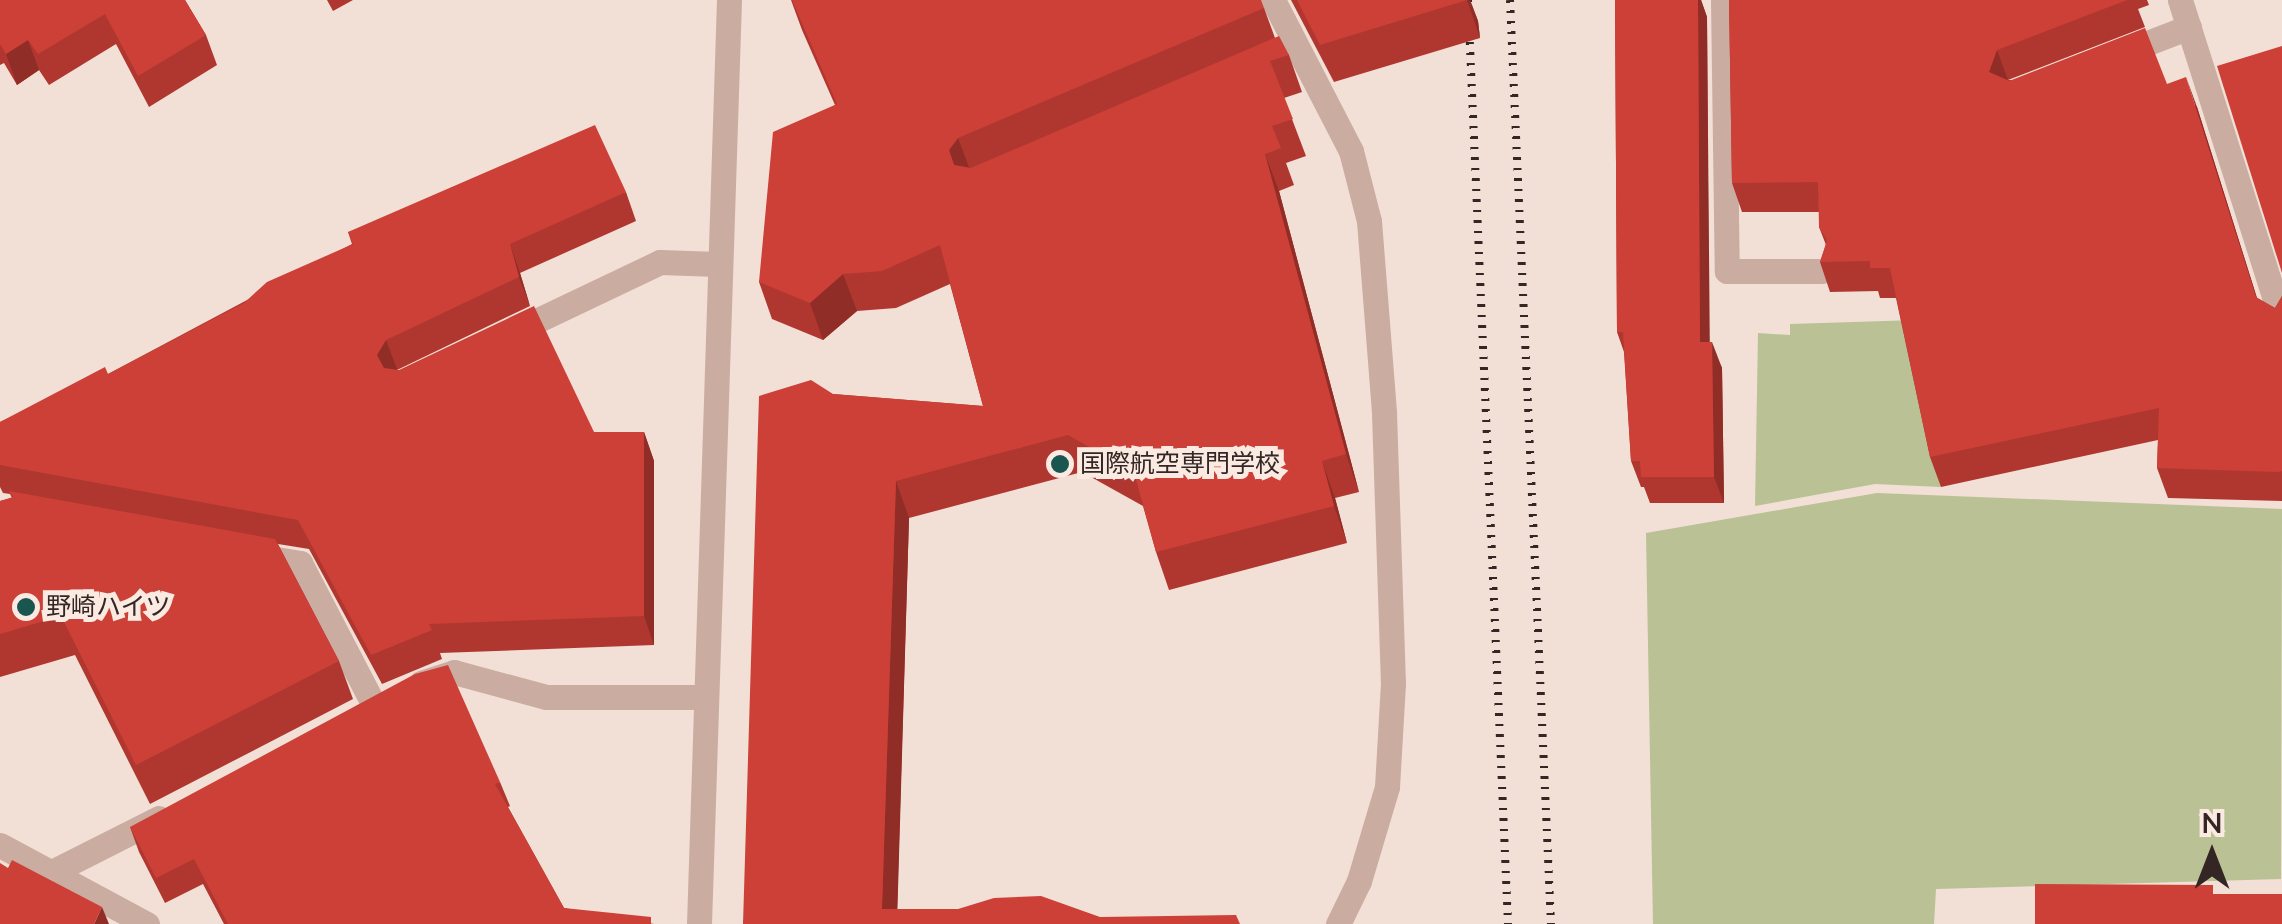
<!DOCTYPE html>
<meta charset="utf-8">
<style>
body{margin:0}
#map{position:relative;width:2282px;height:924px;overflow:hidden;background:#f2dfd5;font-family:"Nunito Sans","Noto Sans JP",sans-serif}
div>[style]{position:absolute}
.green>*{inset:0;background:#bac195}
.minor>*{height:25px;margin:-12.5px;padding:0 12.5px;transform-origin:12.5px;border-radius:12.5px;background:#caaca1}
.rail>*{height:8px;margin-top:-4px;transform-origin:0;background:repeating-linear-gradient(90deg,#332624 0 2.5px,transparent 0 10.5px)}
.wall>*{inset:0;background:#b03730}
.shaded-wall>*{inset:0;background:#902d27}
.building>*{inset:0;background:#cd4038}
.dots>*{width:28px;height:28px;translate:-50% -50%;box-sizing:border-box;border:5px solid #faeae1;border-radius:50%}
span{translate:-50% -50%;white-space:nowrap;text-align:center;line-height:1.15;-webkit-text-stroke:10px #faeae1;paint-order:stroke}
.poi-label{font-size:25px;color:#332624}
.left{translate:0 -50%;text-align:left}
.north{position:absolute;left:2162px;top:804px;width:100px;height:100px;-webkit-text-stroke:8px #faeae1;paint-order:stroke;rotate:0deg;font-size:28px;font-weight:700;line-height:40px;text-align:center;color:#332624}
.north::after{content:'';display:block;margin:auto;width:35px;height:45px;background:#332624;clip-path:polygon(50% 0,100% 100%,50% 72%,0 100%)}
</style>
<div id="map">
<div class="green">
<i style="clip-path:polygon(1949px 319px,1921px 395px,1941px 487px,1875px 484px,1755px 506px,1758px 333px,1790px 335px,1790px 324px)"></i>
<i style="clip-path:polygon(1877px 493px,2282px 509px,2281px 879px,1936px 889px,1934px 924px,1653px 924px,1646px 533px)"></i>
</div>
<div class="minor">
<i style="left:1273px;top:0;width:170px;rotate:62.7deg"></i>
<i style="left:1351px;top:151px;width:72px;rotate:75.6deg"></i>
<i style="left:1369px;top:221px;width:193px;rotate:85.5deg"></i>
<i style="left:1384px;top:413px;width:270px;rotate:88.1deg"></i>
<i style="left:1393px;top:683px;width:104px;rotate:93.3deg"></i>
<i style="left:1387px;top:787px;width:98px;rotate:106.6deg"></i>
<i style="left:1359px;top:881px;width:48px;rotate:116deg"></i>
<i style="left:1723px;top:0;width:271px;rotate:89.2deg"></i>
<i style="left:1727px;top:271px;width:95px"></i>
<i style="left:2180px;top:0;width:338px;rotate:72.4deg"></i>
<i style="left:2119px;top:54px;width:75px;rotate:-21.1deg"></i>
<i style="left:509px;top:334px;width:167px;rotate:-25.5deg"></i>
<i style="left:660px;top:262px;width:58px;rotate:2deg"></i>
<i style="left:253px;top:555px;width:48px;rotate:9.7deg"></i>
<i style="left:300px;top:563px;width:162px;rotate:62.5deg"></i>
<i style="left:421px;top:683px;width:35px;rotate:-18deg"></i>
<i style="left:454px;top:672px;width:95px;rotate:15.2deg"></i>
<i style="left:546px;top:697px;width:157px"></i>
<i style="left:0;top:845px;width:167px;rotate:28.3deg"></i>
<i style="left:56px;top:870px;width:115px;rotate:-26.8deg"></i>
<i style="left:699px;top:924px;width:924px;rotate:-88.14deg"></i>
</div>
<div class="rail">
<i style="left:1468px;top:0;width:925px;rotate:87.52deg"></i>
<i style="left:1510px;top:0;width:925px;rotate:87.46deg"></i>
</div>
<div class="wall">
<i style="clip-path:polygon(0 0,185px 0,206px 35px,217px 65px,149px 107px,116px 44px,49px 85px,39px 70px,17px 85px,4px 63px,0 65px)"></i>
<i style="clip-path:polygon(327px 0,353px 0,333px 11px)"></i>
<i style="clip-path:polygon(791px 0,1264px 8px,1275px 38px,1289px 55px,1302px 92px,1284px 98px,1306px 156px,1286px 163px,1294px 185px,1279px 191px,1359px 492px,1335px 498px,1347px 543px,1169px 590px,1156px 552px,1143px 506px,1082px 472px,909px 518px,897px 909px,1100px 917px,743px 924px,833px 394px,983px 406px,950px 284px,896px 308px,857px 311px,823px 340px,772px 319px,759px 282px,835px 105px,802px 30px)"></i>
<i style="clip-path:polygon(1291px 0,1470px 0,1478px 21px,1480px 38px,1334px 82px)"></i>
<i style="clip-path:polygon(1615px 0,1701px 0,1707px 17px,1709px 342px,1722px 368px,1724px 503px,1650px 503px,1644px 487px,1641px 487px,1631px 461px,1624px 352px,1617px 332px)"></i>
<i style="clip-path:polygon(1729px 0,2147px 0,2149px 5px,2138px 9px,2145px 27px,2008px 80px,2167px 84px,2197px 107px,2257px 298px,2275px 308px,2282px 296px,2282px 501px,2168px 498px,2157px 468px,2158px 440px,1941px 487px,1930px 457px,1896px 298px,1880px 298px,1878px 291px,1830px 292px,1820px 262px,1826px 245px,1819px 227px,1819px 212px,1742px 212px,1732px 183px)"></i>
<i style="clip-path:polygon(626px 192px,636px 221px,520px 273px,530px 306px,397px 370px,594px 432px,644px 432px,654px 461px,654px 645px,440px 653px,442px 659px,382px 684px,309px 549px,278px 544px,339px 661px,353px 699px,150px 804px,75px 655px,0 677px,0 501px,12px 498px,10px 494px,3px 493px,0 487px,0 422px,108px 374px,352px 244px,348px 232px)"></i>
<i style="clip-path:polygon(500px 782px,510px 806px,508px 807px,564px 908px,654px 924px,224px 924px,203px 884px,165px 903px,139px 852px,130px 827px)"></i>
</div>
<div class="shaded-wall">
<i style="clip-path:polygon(1467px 0,1470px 0,1478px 21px,1480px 38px)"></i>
<i style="clip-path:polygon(1698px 0,1701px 0,1707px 17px,1710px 368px,1700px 342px)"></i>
<i style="clip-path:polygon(28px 40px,39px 70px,17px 85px,6px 54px)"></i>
<i style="clip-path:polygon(1997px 50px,2008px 80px,1989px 72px)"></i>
<i style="clip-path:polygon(2186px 77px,2197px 107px,2266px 327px,2256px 297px)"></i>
<i style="clip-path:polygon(958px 138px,972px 175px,962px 187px,949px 150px)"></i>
<i style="clip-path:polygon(1265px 154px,1279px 191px,1359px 492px,1346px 454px)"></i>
<i style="clip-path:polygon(510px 244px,520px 273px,530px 306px,519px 277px)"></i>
<i style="clip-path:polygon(843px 274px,857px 311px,823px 340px,810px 303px)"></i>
<i style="clip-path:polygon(386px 340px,397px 369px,388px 384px,377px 355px)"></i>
<i style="clip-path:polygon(1712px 342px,1722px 368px,1724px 503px,1714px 477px)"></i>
<i style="clip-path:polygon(644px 432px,654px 461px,654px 645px,644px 616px)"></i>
<i style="clip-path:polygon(1322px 461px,1335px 498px,1347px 543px,1334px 506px)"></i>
<i style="clip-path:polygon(896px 481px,909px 518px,897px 924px,882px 909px)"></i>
<i style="clip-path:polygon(102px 907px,109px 924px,94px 924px)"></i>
</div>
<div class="building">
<i style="clip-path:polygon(0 0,185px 0,206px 35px,138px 76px,105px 14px,38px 54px,28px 40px,6px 54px,0 44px)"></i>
<i style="clip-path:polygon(792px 0,1261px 0,1264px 8px,958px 138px,949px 150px,954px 165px,971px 168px,1279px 36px,1289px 55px,1270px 61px,1293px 119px,1272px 126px,1281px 148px,1265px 154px,1346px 454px,1322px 461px,1334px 506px,1156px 552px,1134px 472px,1068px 435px,896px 481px,882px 909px,958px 909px,994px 898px,1041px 896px,1100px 917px,1236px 915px,1240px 924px,743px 924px,759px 396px,811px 380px,833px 394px,983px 406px,940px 245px,882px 271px,843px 274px,810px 303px,759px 282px,773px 132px,837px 104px)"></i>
<i style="clip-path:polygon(1297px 0,1467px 0,1320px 45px)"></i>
<i style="clip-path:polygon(1615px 0,1698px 0,1700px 342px,1712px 342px,1714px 477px,1641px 477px,1640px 461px,1631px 461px,1623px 332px,1617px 332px)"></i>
<i style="clip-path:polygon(1729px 0,2127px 0,1997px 50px,1989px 72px,2009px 81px,2145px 28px,2167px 84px,2186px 77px,2256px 297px,2275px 308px,2282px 296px,2282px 471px,2278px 472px,2157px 468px,2159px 408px,1930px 457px,1890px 268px,1870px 268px,1870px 261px,1820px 262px,1827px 240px,1819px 227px,1818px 182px,1732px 183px)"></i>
<i style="clip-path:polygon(2282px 46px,2282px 273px,2217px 66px)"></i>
<i style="clip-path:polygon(595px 125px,626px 192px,510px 244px,519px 277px,386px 340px,377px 355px,384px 368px,399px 370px,534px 306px,594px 432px,644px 432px,644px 616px,429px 624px,432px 630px,371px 655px,298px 520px,0 465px,0 422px,105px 367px,108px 374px,244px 303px,267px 282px,353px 244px,348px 232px)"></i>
<i style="clip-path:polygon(9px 491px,275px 539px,339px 661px,136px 765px,61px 616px,0 634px,0 501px,13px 497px)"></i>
<i style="clip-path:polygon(448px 665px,500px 782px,495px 784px,564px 908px,651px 917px,651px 924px,228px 924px,194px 859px,156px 878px,130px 827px,415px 674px)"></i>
<i style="clip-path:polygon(12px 860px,102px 907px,94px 924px,0 924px,0 863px,8px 868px)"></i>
<i style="clip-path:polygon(2035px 884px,2213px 885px,2213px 894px,2282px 894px,2282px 924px,2035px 924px)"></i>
</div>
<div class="dots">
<i style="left:1060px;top:464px;background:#18564f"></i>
<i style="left:26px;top:607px;background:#18564f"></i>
</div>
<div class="poi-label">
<span class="left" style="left:1080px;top:464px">国際航空専門学校</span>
<span class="left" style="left:46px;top:607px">野崎ハイツ</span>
</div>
<div class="north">N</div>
</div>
